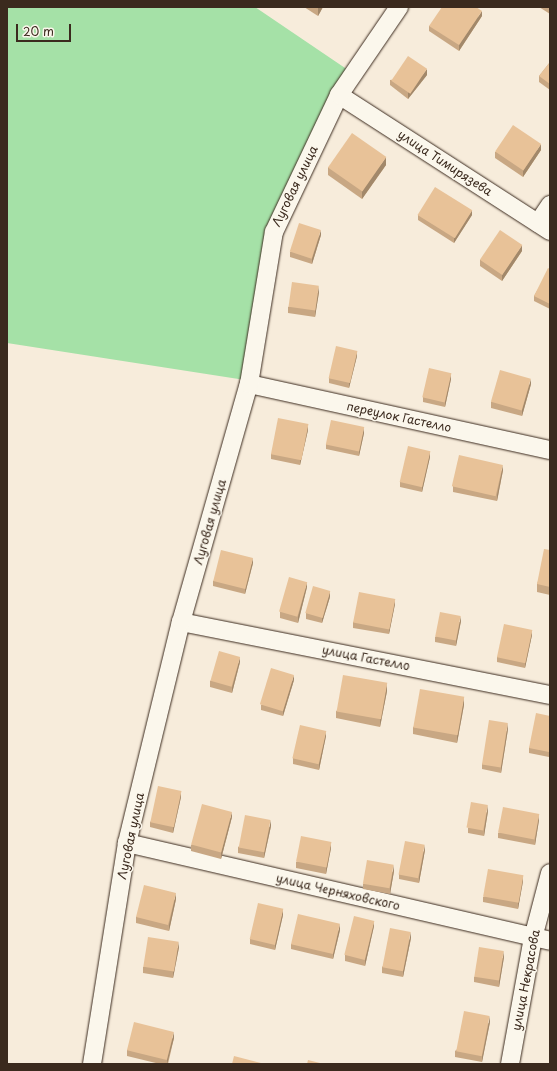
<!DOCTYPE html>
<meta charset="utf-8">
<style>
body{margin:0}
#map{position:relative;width:557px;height:1071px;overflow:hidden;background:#f7ecdb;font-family:"Playpen Sans",sans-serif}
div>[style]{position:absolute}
.green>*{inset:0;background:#a5e1a7}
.roads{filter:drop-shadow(0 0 1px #3b2a1e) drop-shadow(0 0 1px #3b2a1e)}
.street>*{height:18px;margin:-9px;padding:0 9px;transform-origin:9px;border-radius:9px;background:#fbf7ec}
.wall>*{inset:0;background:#c8a783}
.shaded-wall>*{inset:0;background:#a2886a}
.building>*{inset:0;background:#e8c298;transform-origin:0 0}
span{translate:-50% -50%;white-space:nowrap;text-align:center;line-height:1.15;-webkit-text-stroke:3px #fbf7ec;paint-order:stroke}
.street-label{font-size:12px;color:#3b2a1e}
.frame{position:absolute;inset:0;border:8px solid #3b2a1e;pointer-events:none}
.scale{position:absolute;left:16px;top:24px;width:55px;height:18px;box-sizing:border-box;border:2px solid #3b2a1e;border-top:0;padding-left:5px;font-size:12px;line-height:14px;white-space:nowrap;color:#3b2a1e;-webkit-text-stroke:3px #fbf7ec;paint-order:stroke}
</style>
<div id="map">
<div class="green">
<i style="clip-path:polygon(7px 7px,255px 7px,348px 70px,267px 231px,245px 380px,7px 343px)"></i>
</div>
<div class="roads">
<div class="street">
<i style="left:339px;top:95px;width:251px;rotate:32.8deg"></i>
<i style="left:538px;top:223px;width:22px;rotate:-56deg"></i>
<i style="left:249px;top:384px;width:308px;rotate:12.4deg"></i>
<i style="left:181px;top:622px;width:376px;rotate:11.2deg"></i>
<i style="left:127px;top:843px;width:434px;rotate:13deg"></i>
<i style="left:92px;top:1064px;width:224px;rotate:-81deg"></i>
<i style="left:127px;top:843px;width:228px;rotate:-76.3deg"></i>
<i style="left:181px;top:622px;width:248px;rotate:-74.1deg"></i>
<i style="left:249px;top:384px;width:154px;rotate:-80.7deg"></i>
<i style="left:274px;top:232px;width:152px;rotate:-64.6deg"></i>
<i style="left:339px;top:95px;width:107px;rotate:-55.7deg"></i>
<i style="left:510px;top:1064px;width:128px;rotate:-79.7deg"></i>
<i style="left:533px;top:938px;width:67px;rotate:-75.3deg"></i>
</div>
</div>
<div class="wall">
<i style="clip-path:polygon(304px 7px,323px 7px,318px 16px)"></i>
<i style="clip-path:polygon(539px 7px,550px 7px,550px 14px)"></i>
<i style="clip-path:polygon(482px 16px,459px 51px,429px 31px,429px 26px)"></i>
<i style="clip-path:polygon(550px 62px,550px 90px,539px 82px,539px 76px)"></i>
<i style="clip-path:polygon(427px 75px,408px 99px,390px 85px,390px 80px)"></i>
<i style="clip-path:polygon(541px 150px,523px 177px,495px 158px,495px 152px)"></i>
<i style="clip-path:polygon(386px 165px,362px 199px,328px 175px,328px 167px)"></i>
<i style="clip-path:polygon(418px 215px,472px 215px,454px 243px,418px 220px)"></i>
<i style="clip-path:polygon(321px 235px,312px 264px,290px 257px,290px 252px)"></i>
<i style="clip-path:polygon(522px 251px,502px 281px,480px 266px,480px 260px)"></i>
<i style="clip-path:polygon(550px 269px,550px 309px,534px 301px,534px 296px)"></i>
<i style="clip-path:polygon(319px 292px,315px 317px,288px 313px,288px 307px)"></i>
<i style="clip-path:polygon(357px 356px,349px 388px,329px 383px,329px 378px)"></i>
<i style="clip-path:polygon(451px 379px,445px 407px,423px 402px,423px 397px)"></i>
<i style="clip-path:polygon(531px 384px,522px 416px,491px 408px,491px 402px)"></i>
<i style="clip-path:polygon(308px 430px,300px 465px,271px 459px,271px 454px)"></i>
<i style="clip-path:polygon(364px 433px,359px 456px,326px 449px,326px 444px)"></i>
<i style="clip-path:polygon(430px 457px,422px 492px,400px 487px,400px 482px)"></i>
<i style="clip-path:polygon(503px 470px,497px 501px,453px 492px,453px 486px)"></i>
<i style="clip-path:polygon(550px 550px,550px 595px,537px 592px,537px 584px)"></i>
<i style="clip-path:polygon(253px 563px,245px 594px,213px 586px,213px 581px)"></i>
<i style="clip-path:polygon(307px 587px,298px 623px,280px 618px,280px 612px)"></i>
<i style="clip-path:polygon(330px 597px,322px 623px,306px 619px,306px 613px)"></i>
<i style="clip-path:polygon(395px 604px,389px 634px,353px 628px,353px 622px)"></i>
<i style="clip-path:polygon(461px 621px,456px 646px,435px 642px,435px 637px)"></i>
<i style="clip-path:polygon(532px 635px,525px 668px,497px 662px,497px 657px)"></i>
<i style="clip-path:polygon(240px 662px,232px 693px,210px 687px,210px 681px)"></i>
<i style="clip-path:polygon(294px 680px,283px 716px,261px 710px,261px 705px)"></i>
<i style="clip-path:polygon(387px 691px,380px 727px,336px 718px,336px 711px)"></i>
<i style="clip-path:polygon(464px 705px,457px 743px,413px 734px,413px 727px)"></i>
<i style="clip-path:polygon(550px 716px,550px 752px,549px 757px,529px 753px,529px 748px)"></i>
<i style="clip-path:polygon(508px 729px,501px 773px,482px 769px,482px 764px)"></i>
<i style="clip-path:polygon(326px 736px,319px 770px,293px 764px,293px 758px)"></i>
<i style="clip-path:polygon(181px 797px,173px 833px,150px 827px,150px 822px)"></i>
<i style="clip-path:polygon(488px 811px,484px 836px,468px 833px,468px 828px)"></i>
<i style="clip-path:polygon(232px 817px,221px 859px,191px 851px,191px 845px)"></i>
<i style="clip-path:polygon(539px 820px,535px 845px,498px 838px,498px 833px)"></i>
<i style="clip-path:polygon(271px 826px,264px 858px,238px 853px,238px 847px)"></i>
<i style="clip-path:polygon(331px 848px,326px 874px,296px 868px,296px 862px)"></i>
<i style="clip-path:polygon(425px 850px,419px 883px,399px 879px,399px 874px)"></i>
<i style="clip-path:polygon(394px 871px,390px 894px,363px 889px,363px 884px)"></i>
<i style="clip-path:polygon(523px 881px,518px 909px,483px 902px,483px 897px)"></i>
<i style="clip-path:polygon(176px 899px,169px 931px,136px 923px,136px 917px)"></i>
<i style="clip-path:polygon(283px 915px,275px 950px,250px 944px,250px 939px)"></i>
<i style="clip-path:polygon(374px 926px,365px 966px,345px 961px,345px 955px)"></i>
<i style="clip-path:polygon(340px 930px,333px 959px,291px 949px,291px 944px)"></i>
<i style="clip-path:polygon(411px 938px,403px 977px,382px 973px,382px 967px)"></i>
<i style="clip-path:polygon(179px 947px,173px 978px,143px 973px,143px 967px)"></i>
<i style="clip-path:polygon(504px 957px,499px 987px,474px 982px,474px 977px)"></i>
<i style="clip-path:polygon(490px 1022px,482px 1062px,455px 1057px,455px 1051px)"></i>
<i style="clip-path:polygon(174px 1038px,168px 1064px,160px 1064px,127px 1056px,127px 1050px)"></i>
</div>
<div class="shaded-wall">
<i style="clip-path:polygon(318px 7px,323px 7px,318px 16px)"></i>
<i style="clip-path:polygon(482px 11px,482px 16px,459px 51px,459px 45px)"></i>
<i style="clip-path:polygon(427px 69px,427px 75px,408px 99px,408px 93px)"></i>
<i style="clip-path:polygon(541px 144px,541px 150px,523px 177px,523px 171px)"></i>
<i style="clip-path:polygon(386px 157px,386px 165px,362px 199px,362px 191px)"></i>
<i style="clip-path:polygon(472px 210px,472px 215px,454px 243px,454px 238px)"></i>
<i style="clip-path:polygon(321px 230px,321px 235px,312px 264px,312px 259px)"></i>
<i style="clip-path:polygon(522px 245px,522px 251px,502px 281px,502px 275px)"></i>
<i style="clip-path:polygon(319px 286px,319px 292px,315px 317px,315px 311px)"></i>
<i style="clip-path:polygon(357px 351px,357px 356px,349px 388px,349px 382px)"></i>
<i style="clip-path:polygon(451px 373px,451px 379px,445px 407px,445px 402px)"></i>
<i style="clip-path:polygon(531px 379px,531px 384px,522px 416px,522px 410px)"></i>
<i style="clip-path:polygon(308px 424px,308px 430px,300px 465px,300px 460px)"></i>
<i style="clip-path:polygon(364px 427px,364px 433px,359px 456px,359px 451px)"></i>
<i style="clip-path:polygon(430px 451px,430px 457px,422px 492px,422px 487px)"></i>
<i style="clip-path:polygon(503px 465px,503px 470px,497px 501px,497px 495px)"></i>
<i style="clip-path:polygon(253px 558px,253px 563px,245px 594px,245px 589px)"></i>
<i style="clip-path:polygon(307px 582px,307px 587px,298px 623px,298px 617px)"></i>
<i style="clip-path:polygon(330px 591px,330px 597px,322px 623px,322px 618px)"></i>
<i style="clip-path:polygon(395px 599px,395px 604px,389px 634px,389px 629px)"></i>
<i style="clip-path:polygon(461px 616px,461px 621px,456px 646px,456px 641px)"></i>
<i style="clip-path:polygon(532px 630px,532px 635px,525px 668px,525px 663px)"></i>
<i style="clip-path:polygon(240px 657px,240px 662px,232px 693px,232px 688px)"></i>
<i style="clip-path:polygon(294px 675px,294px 680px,283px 716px,283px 711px)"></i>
<i style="clip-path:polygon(387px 683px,387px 691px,380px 727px,380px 719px)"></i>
<i style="clip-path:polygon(464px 697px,464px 705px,457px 743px,457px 735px)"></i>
<i style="clip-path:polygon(508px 723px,508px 729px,501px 773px,501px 767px)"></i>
<i style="clip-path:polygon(326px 731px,326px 736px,319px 770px,319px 764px)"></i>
<i style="clip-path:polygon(181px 791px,181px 797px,173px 833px,173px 827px)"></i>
<i style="clip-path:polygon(488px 805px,488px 811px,484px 836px,484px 830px)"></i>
<i style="clip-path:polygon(232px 812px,232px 817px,221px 859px,221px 853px)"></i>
<i style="clip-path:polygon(539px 814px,539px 820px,535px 845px,535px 840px)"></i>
<i style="clip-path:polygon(271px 820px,271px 826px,264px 858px,264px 853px)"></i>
<i style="clip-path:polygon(331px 842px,331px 848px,326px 874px,326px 868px)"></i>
<i style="clip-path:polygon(425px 845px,425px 850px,419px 883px,419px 877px)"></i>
<i style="clip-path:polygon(394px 865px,394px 871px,390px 894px,390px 888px)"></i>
<i style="clip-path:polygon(523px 875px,523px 881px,518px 909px,518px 903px)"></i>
<i style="clip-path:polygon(176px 893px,176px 899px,169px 931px,169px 925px)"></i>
<i style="clip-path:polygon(283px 909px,283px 915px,275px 950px,275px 944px)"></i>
<i style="clip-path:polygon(374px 921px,374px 926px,365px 966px,365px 960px)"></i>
<i style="clip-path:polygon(340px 924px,340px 930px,333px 959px,333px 954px)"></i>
<i style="clip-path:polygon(411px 932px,411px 938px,403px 977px,403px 971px)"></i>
<i style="clip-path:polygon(179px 942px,179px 947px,173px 978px,173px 973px)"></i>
<i style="clip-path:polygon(504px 951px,504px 957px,499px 987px,499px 981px)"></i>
<i style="clip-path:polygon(490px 1016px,490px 1022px,482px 1062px,482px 1057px)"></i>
<i style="clip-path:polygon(174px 1032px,174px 1038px,167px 1064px,167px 1060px)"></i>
</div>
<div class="building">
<i style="clip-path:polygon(442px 7px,476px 7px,482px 11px,459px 45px,429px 26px)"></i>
<i style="left:408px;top:56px;width:23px;height:30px;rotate:34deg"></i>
<i style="clip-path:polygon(550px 62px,550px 84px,539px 76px)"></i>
<i style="left:513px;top:125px;width:34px;height:32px;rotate:34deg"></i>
<i style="left:352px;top:133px;width:42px;height:42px;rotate:35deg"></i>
<i style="left:435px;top:187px;width:44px;height:33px;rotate:32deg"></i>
<i style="left:299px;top:223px;width:23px;height:30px;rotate:18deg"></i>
<i style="left:500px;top:230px;width:27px;height:36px;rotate:34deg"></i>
<i style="clip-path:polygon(548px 268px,550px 269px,550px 304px,534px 296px)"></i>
<i style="left:292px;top:282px;width:27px;height:25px;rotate:8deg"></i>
<i style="left:336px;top:346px;width:22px;height:33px;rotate:13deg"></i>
<i style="left:429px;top:368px;width:23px;height:30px;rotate:13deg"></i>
<i style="left:500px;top:370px;width:32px;height:33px;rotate:16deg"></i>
<i style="left:278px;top:418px;width:31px;height:37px;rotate:11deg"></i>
<i style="left:331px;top:420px;width:34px;height:25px;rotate:12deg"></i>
<i style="left:408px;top:446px;width:23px;height:37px;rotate:13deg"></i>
<i style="left:459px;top:455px;width:45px;height:32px;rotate:13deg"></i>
<i style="clip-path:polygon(544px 549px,550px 550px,550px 587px,537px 584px)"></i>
<i style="left:221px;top:550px;width:33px;height:32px;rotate:14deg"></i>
<i style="left:289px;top:577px;width:19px;height:36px;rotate:16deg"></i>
<i style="left:313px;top:586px;width:18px;height:28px;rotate:16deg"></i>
<i style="left:359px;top:592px;width:37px;height:31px;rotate:11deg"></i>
<i style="left:440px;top:612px;width:21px;height:25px;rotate:11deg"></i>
<i style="left:504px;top:624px;width:29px;height:34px;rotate:12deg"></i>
<i style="left:219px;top:651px;width:22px;height:31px;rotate:16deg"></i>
<i style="left:271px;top:668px;width:24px;height:38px;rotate:17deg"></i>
<i style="left:343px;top:675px;width:45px;height:37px;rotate:10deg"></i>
<i style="left:420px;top:689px;width:45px;height:39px;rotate:10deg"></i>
<i style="clip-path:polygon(536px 713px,550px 716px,550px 747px,549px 752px,529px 748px)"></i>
<i style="left:489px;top:720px;width:19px;height:45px;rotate:9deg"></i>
<i style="left:300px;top:725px;width:27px;height:34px;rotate:13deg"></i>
<i style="left:158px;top:786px;width:24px;height:37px;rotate:12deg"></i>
<i style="left:471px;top:802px;width:17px;height:26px;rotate:10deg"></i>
<i style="left:202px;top:804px;width:31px;height:42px;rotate:15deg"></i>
<i style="left:503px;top:807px;width:37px;height:26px;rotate:11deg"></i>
<i style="left:245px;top:815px;width:26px;height:33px;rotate:11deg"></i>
<i style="left:301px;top:836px;width:31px;height:26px;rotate:11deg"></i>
<i style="left:405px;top:841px;width:20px;height:34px;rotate:11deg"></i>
<i style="left:367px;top:860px;width:27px;height:24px;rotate:10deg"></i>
<i style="left:488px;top:869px;width:36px;height:28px;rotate:10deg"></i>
<i style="left:144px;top:885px;width:33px;height:33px;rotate:14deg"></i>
<i style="left:258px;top:903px;width:26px;height:37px;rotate:13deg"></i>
<i style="left:298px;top:914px;width:43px;height:31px;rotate:13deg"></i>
<i style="left:354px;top:916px;width:21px;height:40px;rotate:14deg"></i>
<i style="left:390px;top:928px;width:21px;height:40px;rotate:11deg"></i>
<i style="left:148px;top:937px;width:31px;height:30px;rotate:9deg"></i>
<i style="left:479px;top:947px;width:25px;height:30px;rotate:9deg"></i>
<i style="left:464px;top:1011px;width:26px;height:41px;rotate:11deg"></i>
<i style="left:134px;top:1022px;width:41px;height:29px;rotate:14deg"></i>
<i style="clip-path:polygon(234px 1056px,265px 1064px,232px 1064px)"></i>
<i style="clip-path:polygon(308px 1060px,324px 1064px,307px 1064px)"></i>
</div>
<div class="street-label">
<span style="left:445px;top:163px;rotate:33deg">улица Тимирязева</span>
<span style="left:295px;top:186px;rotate:-64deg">Луговая улица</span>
<span style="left:399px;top:417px;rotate:12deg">переулок Гастелло</span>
<span style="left:210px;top:522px;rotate:-74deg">Луговая улица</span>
<span style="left:366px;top:658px;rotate:11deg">улица Гастелло</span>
<span style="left:131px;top:836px;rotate:-78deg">Луговая улица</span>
<span style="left:338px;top:892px;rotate:13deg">улица Черняховского</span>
<span style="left:526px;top:980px;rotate:-79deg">улица Некрасова</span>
</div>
<div class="frame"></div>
<div class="scale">20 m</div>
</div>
